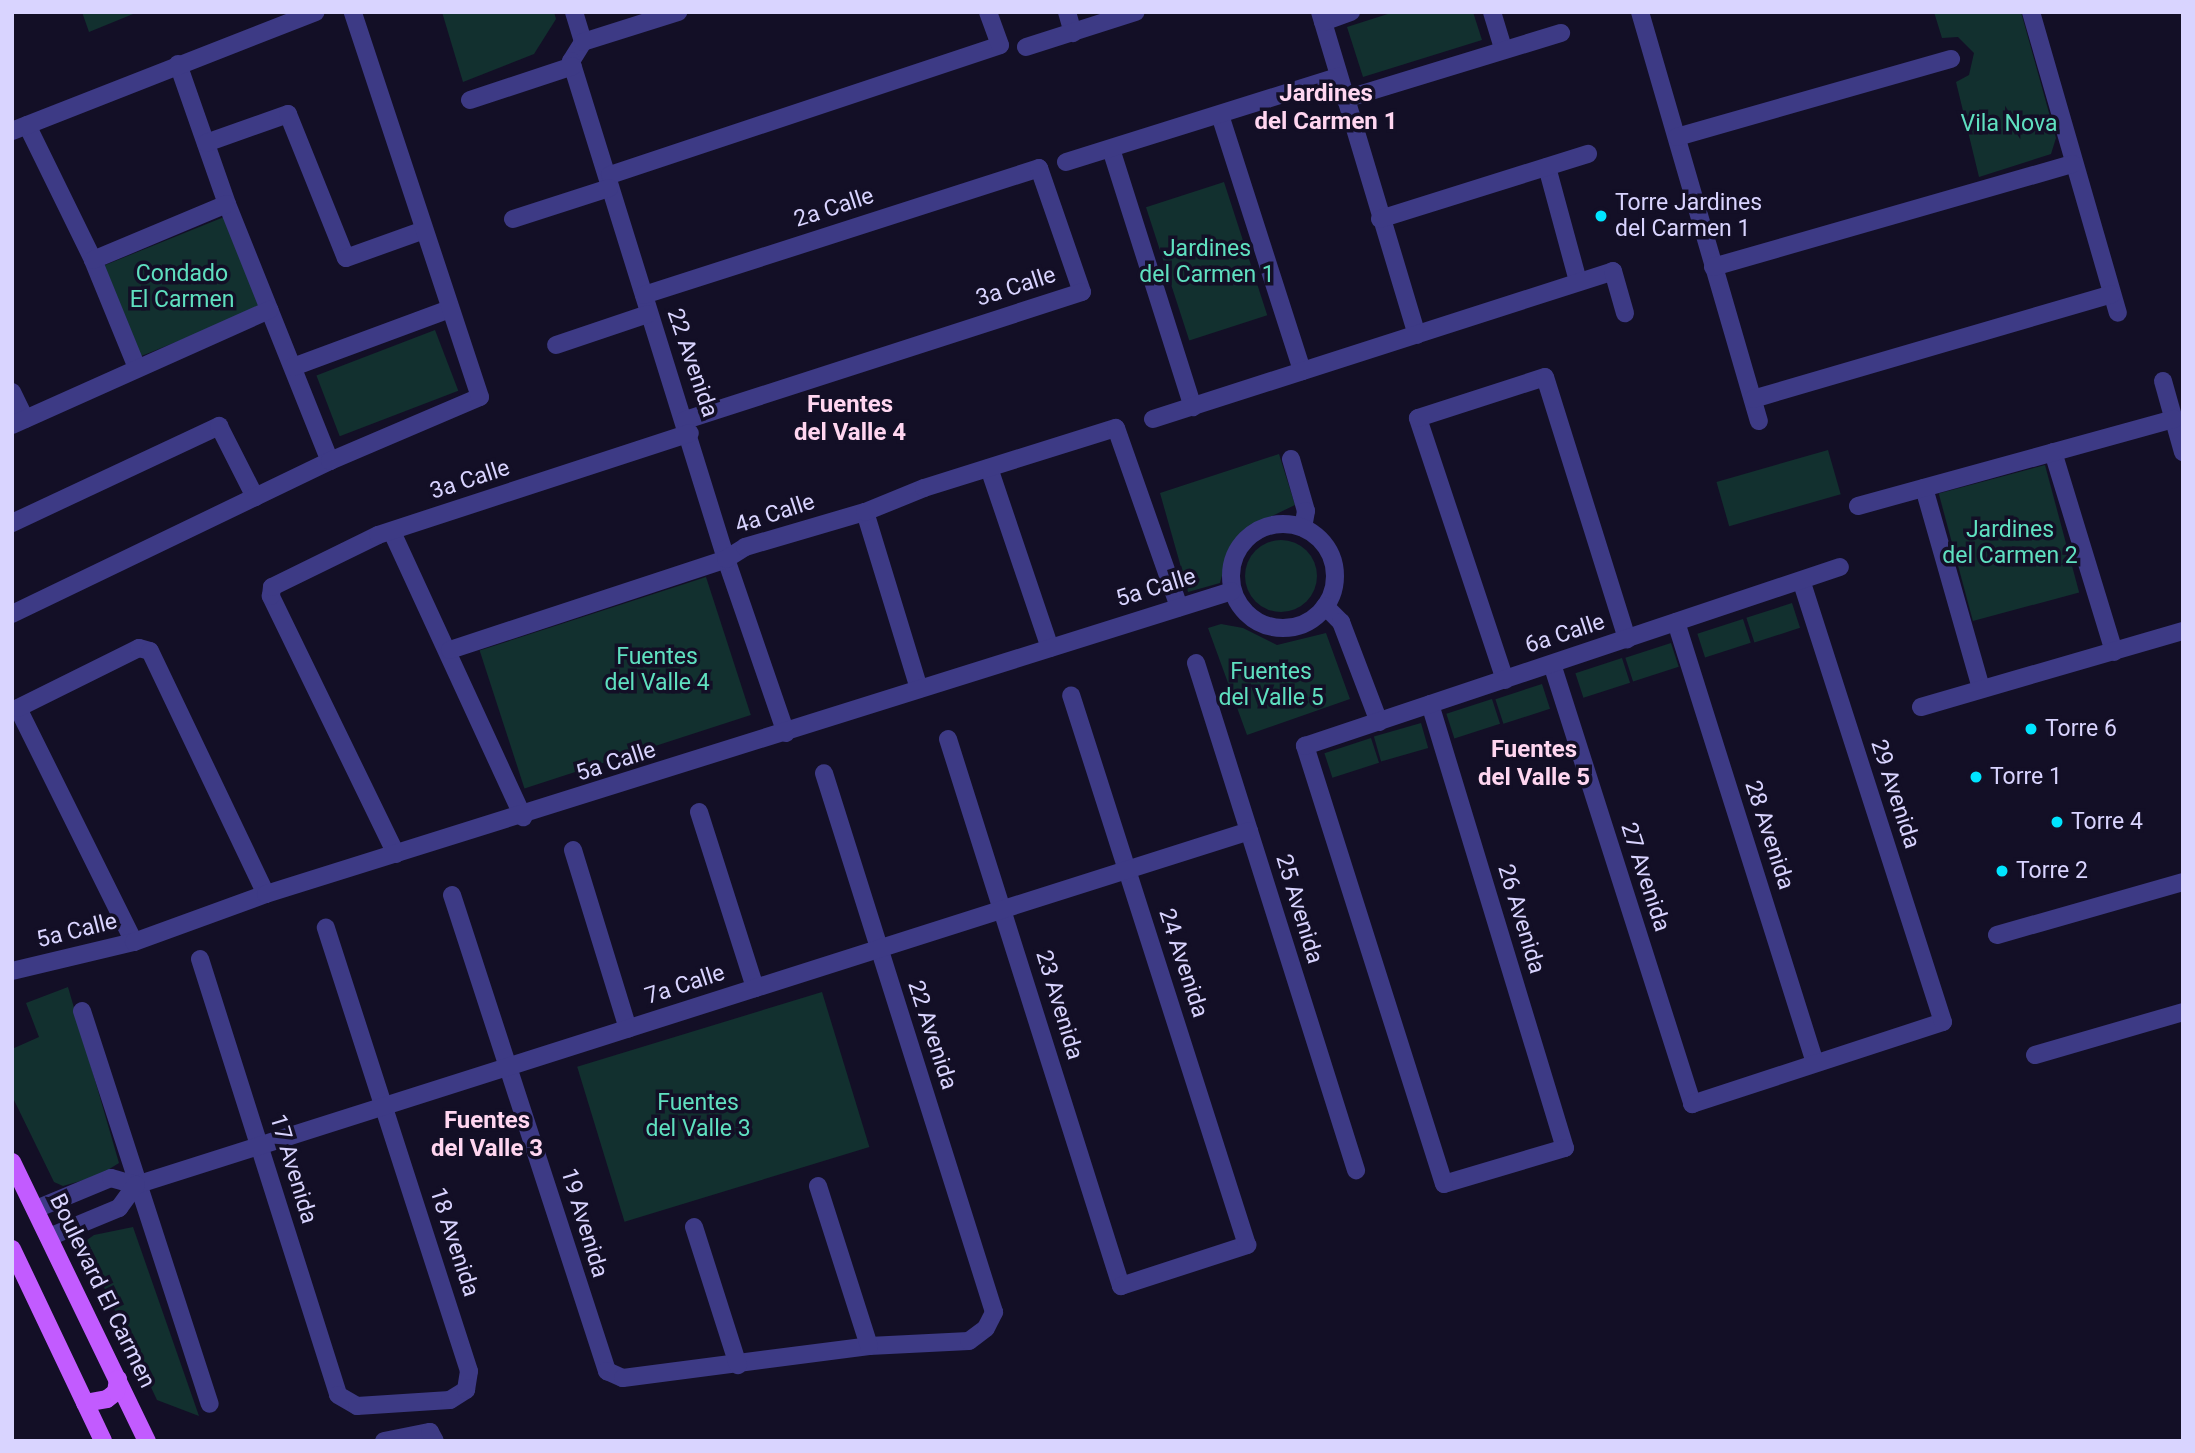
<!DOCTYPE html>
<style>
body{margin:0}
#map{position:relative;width:2195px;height:1453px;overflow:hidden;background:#130f26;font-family:Roboto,sans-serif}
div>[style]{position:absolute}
.green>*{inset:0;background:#12302f;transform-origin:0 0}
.round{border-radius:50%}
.minor>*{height:18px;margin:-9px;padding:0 9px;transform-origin:9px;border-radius:9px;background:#3d3a85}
.minor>.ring{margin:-9px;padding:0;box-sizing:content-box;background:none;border:18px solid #3d3a85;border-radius:50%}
.major>*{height:18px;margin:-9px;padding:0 9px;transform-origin:9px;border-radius:9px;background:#c25bff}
.dots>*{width:19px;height:19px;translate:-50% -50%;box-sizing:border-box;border:4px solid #130f26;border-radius:50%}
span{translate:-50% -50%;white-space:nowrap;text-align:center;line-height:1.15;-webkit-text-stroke:7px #130f26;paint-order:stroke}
.park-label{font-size:23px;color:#5fe0c0}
.poi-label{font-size:23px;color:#d9d4ff}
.left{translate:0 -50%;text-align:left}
.street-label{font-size:23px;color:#d9d4ff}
.neighbourhood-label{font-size:24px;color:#ffd6f0;font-weight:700}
.frame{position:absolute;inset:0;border:14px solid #d9d4ff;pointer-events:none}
</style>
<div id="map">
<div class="green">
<i style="clip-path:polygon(82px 12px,138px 12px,89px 32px)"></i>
<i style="clip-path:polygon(442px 12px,554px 12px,556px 19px,534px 54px,463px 82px)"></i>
<i style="clip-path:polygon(1394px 12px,1473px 12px,1482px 40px,1363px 77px,1347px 27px)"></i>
<i style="clip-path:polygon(1934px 12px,2021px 12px,2056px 138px,2051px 154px,1979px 177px,1956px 82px,1969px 75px,1974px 53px,1958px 37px,1942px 38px)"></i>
<i style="left:1224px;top:182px;width:140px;height:82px;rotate:72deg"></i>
<i style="left:224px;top:217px;width:98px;height:130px;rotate:68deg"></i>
<i style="left:435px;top:330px;width:65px;height:127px;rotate:69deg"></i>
<i style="left:1828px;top:450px;width:46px;height:116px;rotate:74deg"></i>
<i style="clip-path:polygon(1279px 454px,1295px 505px,1247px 528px,1229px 548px,1220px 583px,1188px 592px,1160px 493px)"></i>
<i style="left:2045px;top:465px;width:132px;height:110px;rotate:75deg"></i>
<i class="round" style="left:1245px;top:540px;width:72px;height:72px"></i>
<i style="left:706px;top:577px;width:145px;height:238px;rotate:72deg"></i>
<i style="left:1792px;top:603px;width:26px;height:48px;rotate:72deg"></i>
<i style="left:1743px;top:619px;width:25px;height:48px;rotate:72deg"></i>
<i style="clip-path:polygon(1221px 624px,1243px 628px,1277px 645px,1326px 633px,1350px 699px,1247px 735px,1208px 628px)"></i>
<i style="left:1671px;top:643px;width:25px;height:48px;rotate:72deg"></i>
<i style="left:1622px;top:658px;width:26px;height:49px;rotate:72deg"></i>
<i style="left:1542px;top:684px;width:26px;height:49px;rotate:72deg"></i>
<i style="left:1492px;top:699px;width:26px;height:48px;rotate:72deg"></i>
<i style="left:1421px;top:723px;width:26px;height:49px;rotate:74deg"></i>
<i style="left:1371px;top:738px;width:26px;height:49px;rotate:72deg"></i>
<i style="clip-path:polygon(68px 987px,119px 1163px,98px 1176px,63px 1186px,54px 1182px,12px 1096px,12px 1049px,39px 1037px,26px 1003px)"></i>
<i style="left:822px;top:992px;width:162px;height:256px;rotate:73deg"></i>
<i style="clip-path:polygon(133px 1227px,199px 1416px,157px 1400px,86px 1249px,87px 1240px,94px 1235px)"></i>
</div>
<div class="minor">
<i style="left:574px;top:12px;width:31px;rotate:73deg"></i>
<i style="left:583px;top:42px;width:22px;rotate:122deg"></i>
<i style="left:571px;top:61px;width:522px;rotate:72.71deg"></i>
<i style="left:726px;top:559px;width:184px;rotate:71deg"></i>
<i style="left:1067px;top:12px;width:22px;rotate:74deg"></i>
<i style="left:1320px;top:12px;width:337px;rotate:73.3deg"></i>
<i style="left:1492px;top:12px;width:39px;rotate:73deg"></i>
<i style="left:1640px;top:12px;width:426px;rotate:73.8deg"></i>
<i style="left:2031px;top:12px;width:313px;rotate:73.9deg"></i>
<i style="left:1323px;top:22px;width:30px;rotate:-20deg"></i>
<i style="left:583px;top:42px;width:100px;rotate:-17.5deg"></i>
<i style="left:1026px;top:47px;width:115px;rotate:-17.7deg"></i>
<i style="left:178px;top:64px;width:148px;rotate:70.7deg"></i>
<i style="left:227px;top:204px;width:277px;rotate:68.2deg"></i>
<i style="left:1345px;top:99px;width:226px;rotate:-17deg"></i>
<i style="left:470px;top:100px;width:108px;rotate:-18.3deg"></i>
<i style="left:1220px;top:115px;width:269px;rotate:72.2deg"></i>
<i style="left:27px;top:125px;width:150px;rotate:63.9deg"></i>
<i style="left:93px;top:260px;width:117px;rotate:67.8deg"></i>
<i style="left:12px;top:131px;width:326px;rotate:-21.4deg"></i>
<i style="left:1677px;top:137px;width:285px;rotate:-15.9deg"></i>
<i style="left:206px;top:143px;width:87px;rotate:-19.5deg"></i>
<i style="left:288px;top:114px;width:155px;rotate:68.1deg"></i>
<i style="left:346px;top:258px;width:83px;rotate:-19.7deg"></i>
<i style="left:1111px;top:149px;width:271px;rotate:72.4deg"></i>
<i style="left:1066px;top:162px;width:285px;rotate:-17.4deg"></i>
<i style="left:1547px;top:167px;width:118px;rotate:74.8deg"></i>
<i style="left:610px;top:175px;width:411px;rotate:-18.4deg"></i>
<i style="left:1000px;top:45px;width:35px;rotate:-110deg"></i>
<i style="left:513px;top:219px;width:101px;rotate:-17.9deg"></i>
<i style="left:1380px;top:219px;width:218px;rotate:-17.4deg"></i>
<i style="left:93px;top:260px;width:145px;rotate:-22.7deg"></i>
<i style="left:1713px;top:267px;width:374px;rotate:-16deg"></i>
<i style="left:644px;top:295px;width:415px;rotate:-17.8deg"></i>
<i style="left:1039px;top:168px;width:131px;rotate:70.9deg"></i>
<i style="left:1082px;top:292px;width:417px;rotate:162.1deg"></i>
<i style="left:556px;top:345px;width:97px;rotate:-18.6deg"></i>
<i style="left:293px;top:367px;width:167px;rotate:-20.3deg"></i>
<i style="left:2163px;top:381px;width:74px;rotate:74.3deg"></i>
<i style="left:12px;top:392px;width:30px;rotate:64deg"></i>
<i style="left:1753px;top:399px;width:374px;rotate:-16.3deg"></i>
<i style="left:1153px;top:419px;width:483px;rotate:-17.8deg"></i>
<i style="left:1613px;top:271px;width:44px;rotate:74.1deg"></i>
<i style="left:12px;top:425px;width:282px;rotate:-24.1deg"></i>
<i style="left:2053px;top:452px;width:209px;rotate:73deg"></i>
<i style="left:1291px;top:459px;width:54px;rotate:73.9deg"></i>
<i style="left:1306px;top:511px;width:17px;rotate:100deg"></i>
<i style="left:989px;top:468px;width:190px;rotate:71.3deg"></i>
<i style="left:1924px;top:488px;width:208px;rotate:74.1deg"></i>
<i style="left:1858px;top:506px;width:328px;rotate:-15.4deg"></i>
<i style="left:865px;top:512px;width:185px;rotate:73deg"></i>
<i style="left:12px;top:523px;width:229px;rotate:-25.1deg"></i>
<i style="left:219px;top:426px;width:80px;rotate:63.1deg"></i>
<i class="ring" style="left:1231px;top:524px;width:86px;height:86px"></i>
<i style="left:392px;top:532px;width:314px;rotate:65.3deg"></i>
<i style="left:1325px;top:606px;width:23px;rotate:45deg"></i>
<i style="left:1341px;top:622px;width:107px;rotate:69.2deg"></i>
<i style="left:12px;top:614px;width:353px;rotate:-25.7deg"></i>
<i style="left:330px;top:461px;width:163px;rotate:-23.1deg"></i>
<i style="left:480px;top:397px;width:405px;rotate:-108.3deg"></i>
<i style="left:1676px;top:622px;width:462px;rotate:72.5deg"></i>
<i style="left:450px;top:650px;width:291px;rotate:-18.2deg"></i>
<i style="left:726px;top:559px;width:22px;rotate:-32deg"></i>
<i style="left:745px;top:547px;width:125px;rotate:-16.3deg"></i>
<i style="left:865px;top:512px;width:64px;rotate:-22.1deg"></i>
<i style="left:924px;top:488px;width:201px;rotate:-17.4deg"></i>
<i style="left:1116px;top:428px;width:190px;rotate:70.6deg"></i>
<i style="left:1196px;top:663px;width:532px;rotate:72.49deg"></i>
<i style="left:1552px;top:664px;width:462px;rotate:72.3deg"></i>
<i style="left:1692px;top:1104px;width:264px;rotate:-18.1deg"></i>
<i style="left:1943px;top:1022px;width:463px;rotate:-107.8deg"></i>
<i style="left:1505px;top:680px;width:276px;rotate:-108.4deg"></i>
<i style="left:1418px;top:418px;width:133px;rotate:-17.9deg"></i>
<i style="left:1545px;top:377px;width:275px;rotate:72.6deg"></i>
<i style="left:1430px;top:704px;width:464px;rotate:73.1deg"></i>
<i style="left:1565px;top:1148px;width:126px;rotate:163.4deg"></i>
<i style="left:1444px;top:1184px;width:460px;rotate:-107.6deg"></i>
<i style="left:1305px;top:746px;width:564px;rotate:-18.5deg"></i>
<i style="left:1921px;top:707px;width:273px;rotate:-16.2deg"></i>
<i style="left:948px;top:739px;width:574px;rotate:72.45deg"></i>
<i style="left:1121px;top:1286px;width:133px;rotate:-18deg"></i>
<i style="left:1247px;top:1245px;width:577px;rotate:-107.74deg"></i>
<i style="left:699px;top:812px;width:185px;rotate:72.3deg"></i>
<i style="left:573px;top:850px;width:187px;rotate:72.9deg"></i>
<i style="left:396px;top:854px;width:287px;rotate:-115.9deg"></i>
<i style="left:271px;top:596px;width:9px;rotate:-84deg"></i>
<i style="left:272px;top:587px;width:118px;rotate:-26.1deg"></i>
<i style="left:378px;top:535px;width:328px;rotate:-18.1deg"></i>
<i style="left:452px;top:895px;width:501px;rotate:71.96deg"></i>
<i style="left:607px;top:1371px;width:17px;rotate:24deg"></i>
<i style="left:623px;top:1378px;width:248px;rotate:-7.4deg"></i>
<i style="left:869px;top:1346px;width:100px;rotate:-2.9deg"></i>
<i style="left:969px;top:1341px;width:21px;rotate:-37deg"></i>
<i style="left:986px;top:1328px;width:18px;rotate:-63deg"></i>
<i style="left:994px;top:1312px;width:565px;rotate:-107.51deg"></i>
<i style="left:1997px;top:935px;width:193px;rotate:-15.9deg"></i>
<i style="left:134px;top:942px;width:261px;rotate:-116.4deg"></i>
<i style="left:18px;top:708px;width:135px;rotate:-26.4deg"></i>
<i style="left:139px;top:648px;width:11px;rotate:15deg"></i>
<i style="left:150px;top:651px;width:269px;rotate:64.5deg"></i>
<i style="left:200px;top:959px;width:457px;rotate:72.4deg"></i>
<i style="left:338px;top:1395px;width:22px;rotate:30deg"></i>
<i style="left:357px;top:1406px;width:93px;rotate:-3.7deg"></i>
<i style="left:450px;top:1400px;width:19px;rotate:-32deg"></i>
<i style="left:466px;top:1390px;width:19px;rotate:-81deg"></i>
<i style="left:469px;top:1371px;width:466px;rotate:-107.9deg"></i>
<i style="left:12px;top:971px;width:125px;rotate:-13.4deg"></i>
<i style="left:134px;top:942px;width:140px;rotate:-20deg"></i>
<i style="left:266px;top:894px;width:1012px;rotate:-17.41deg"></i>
<i style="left:82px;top:1011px;width:413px;rotate:72deg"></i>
<i style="left:2035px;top:1055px;width:154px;rotate:-16.2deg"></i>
<i style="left:136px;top:1185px;width:1168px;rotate:-17.64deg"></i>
<i style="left:818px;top:1186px;width:168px;rotate:72.3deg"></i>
<i style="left:36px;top:1209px;width:81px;rotate:-22.5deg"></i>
<i style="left:111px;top:1178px;width:26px;rotate:16deg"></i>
<i style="left:694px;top:1227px;width:145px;rotate:72.3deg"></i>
<i style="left:49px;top:1237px;width:76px;rotate:-22.5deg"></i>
<i style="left:119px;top:1208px;width:29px;rotate:-54deg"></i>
<i style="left:384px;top:1441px;width:47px;rotate:-11.1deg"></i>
<i style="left:430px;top:1432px;width:10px;rotate:61deg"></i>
</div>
<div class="major">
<i style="left:12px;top:1162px;width:310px;rotate:64.2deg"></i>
<i style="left:12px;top:1249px;width:212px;rotate:64.6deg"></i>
<i style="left:85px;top:1403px;width:22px;rotate:-10deg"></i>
<i style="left:107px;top:1399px;width:11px;rotate:-38deg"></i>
<i style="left:116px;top:1392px;width:13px;rotate:-81deg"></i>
</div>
<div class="dots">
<i style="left:1601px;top:216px;background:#00e5ff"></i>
<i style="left:2031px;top:729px;background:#00e5ff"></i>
<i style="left:1976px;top:777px;background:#00e5ff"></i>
<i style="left:2057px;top:822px;background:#00e5ff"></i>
<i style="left:2002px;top:871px;background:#00e5ff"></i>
</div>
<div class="park-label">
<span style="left:2009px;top:124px">Vila Nova</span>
<span style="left:1207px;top:262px">Jardines<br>del Carmen 1</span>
<span style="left:182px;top:287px">Condado<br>El Carmen</span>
<span style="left:2010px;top:543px">Jardines<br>del Carmen 2</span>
<span style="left:657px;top:670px">Fuentes<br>del Valle 4</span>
<span style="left:1271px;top:685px">Fuentes<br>del Valle 5</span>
<span style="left:698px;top:1116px">Fuentes<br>del Valle 3</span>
</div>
<div class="poi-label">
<span class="left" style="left:1615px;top:216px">Torre Jardines<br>del Carmen 1</span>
<span class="left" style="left:2045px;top:729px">Torre 6</span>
<span class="left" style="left:1990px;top:777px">Torre 1</span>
<span class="left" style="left:2071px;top:822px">Torre 4</span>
<span class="left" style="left:2016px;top:871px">Torre 2</span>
</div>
<div class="street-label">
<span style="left:834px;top:208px;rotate:-18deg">2a Calle</span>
<span style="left:1016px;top:287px;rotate:-18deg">3a Calle</span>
<span style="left:692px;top:363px;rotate:71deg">22 Avenida</span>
<span style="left:470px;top:480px;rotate:-18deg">3a Calle</span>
<span style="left:775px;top:514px;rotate:-18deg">4a Calle</span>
<span style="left:1156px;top:588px;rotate:-17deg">5a Calle</span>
<span style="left:1565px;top:634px;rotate:-18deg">6a Calle</span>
<span style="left:616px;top:762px;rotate:-18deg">5a Calle</span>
<span style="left:1895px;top:794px;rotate:72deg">29 Avenida</span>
<span style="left:1769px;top:835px;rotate:72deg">28 Avenida</span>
<span style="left:1645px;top:877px;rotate:72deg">27 Avenida</span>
<span style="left:1299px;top:909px;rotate:73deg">25 Avenida</span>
<span style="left:1521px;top:919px;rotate:73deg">26 Avenida</span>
<span style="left:77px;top:931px;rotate:-14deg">5a Calle</span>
<span style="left:1183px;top:963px;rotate:72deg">24 Avenida</span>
<span style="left:685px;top:985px;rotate:-18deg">7a Calle</span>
<span style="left:1059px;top:1005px;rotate:73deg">23 Avenida</span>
<span style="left:932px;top:1035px;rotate:72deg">22 Avenida</span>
<span style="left:293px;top:1169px;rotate:73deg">17 Avenida</span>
<span style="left:584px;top:1223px;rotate:73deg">19 Avenida</span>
<span style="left:454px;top:1242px;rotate:72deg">18 Avenida</span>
<span style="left:102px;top:1291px;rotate:64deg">Boulevard El Carmen</span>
</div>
<div class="neighbourhood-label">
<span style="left:1326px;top:108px">Jardines<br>del Carmen 1</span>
<span style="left:850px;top:419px">Fuentes<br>del Valle 4</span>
<span style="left:1534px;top:764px">Fuentes<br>del Valle 5</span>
<span style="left:487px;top:1135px">Fuentes<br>del Valle 3</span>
</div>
<div class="frame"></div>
</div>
